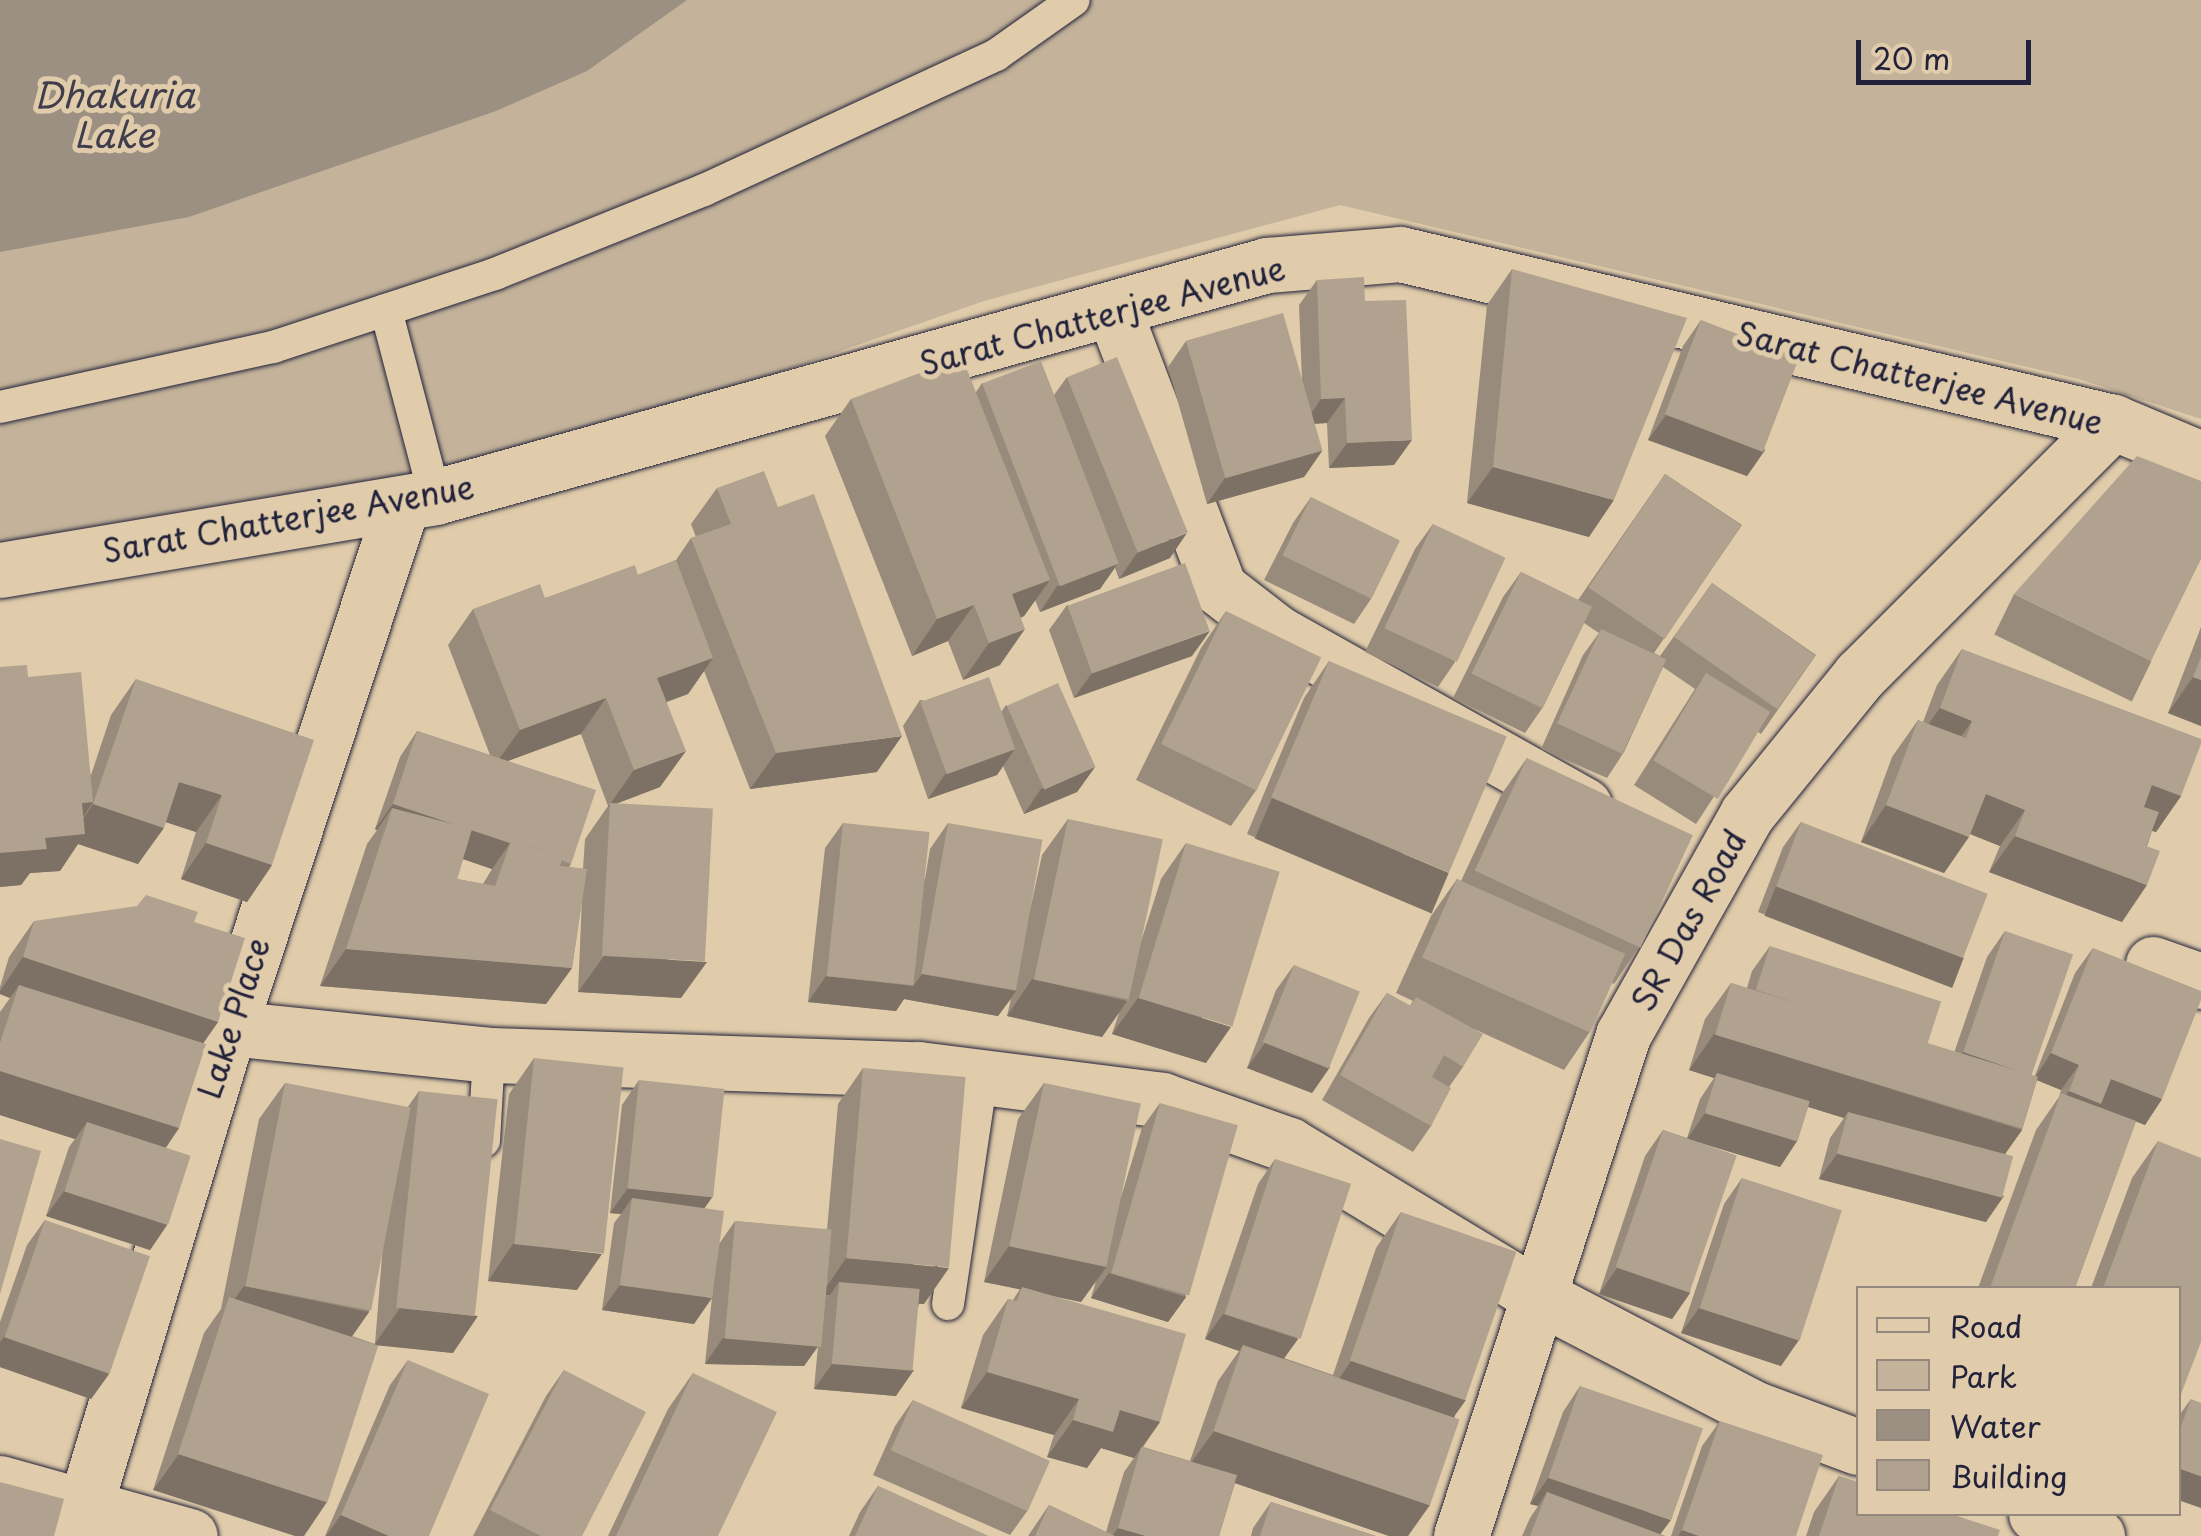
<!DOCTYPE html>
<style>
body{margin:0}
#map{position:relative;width:2201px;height:1536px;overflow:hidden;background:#e0ccaa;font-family:"Playpen Sans",sans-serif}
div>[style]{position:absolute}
.green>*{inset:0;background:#c4b39a}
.water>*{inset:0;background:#9c9082}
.roads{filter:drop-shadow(0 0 2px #22223b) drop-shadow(0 0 2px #22223b)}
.service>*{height:32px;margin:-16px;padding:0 16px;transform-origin:16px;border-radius:16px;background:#e0ccaa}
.minor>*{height:55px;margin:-27.5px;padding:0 27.5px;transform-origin:27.5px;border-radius:27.5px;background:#e0ccaa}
.tertiary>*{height:55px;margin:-27.5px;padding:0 27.5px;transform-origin:27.5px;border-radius:27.5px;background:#e0ccaa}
.wall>*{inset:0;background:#988b7b;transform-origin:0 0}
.shaded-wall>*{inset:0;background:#7c7164;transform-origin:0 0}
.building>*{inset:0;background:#b1a28f;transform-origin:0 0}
span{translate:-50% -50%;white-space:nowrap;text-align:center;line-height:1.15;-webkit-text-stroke:10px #e0ccaa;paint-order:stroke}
.street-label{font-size:32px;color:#22223b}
.water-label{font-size:35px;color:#403e4d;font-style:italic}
.legend{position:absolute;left:1856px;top:1286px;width:325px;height:230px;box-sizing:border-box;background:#e0ccaa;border:2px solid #94887e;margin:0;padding:12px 18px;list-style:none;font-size:30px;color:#22223b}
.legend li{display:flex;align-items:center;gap:20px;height:50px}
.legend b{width:50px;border:2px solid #94887e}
.scale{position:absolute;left:1856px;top:40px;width:175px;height:45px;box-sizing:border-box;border:5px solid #22223b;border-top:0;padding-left:12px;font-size:30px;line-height:35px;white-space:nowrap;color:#22223b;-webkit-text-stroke:8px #e0ccaa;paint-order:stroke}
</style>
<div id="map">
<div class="green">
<i style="clip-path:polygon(0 0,2201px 0,2201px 419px,2079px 379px,1340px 205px,984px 301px,434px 493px,0 568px)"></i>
</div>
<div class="water">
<i style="clip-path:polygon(0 0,687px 0,587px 71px,496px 111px,189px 217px,0 252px)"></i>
</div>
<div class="roads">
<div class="service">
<i style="left:386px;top:310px;width:193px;rotate:75.3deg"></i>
<i style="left:0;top:407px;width:280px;rotate:-12.4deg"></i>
<i style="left:273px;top:347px;width:234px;rotate:-18.2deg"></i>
<i style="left:495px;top:274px;width:225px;rotate:-21.9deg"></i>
<i style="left:704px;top:190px;width:322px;rotate:-24.8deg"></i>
<i style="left:996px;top:55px;width:95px;rotate:-35.2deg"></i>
<i style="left:484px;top:1141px;width:86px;rotate:-86.7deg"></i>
<i style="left:948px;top:1304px;width:231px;rotate:-81.5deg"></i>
</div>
<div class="minor">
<i style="left:1114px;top:311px;width:296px;rotate:69.2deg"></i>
<i style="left:1219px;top:588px;width:73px;rotate:37.8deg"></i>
<i style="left:1277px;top:633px;width:352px;rotate:29.3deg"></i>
<i style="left:2153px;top:964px;width:51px;rotate:19.5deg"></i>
<i style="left:229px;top:1028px;width:261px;rotate:5.9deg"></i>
<i style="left:489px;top:1055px;width:429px;rotate:1.9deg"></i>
<i style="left:918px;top:1069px;width:246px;rotate:7.2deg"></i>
<i style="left:1162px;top:1100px;width:135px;rotate:19.5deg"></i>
<i style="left:1289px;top:1145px;width:291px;rotate:31.2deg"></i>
<i style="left:1538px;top:1296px;width:242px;rotate:27.5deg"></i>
<i style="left:1753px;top:1408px;width:112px;rotate:20.4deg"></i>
<i style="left:0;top:1483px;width:197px;rotate:15.6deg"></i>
<i style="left:2036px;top:1514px;width:65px;rotate:19.8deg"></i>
<i style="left:76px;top:1536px;width:531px;rotate:-73.24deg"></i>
<i style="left:229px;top:1028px;width:552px;rotate:-71.73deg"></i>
<i style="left:1461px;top:1536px;width:527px;rotate:-72.08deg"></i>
<i style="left:1623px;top:1035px;width:253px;rotate:-60.7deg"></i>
<i style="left:1747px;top:814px;width:179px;rotate:-50.9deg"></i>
<i style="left:1860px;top:675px;width:358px;rotate:-45deg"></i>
</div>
<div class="tertiary">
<i style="left:0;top:570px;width:441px;rotate:-9.5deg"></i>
<i style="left:435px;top:497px;width:864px;rotate:-15.58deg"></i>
<i style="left:1267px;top:265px;width:133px;rotate:-4.7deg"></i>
<i style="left:1400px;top:254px;width:733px;rotate:13.26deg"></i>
<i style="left:2113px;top:422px;width:95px;rotate:22.8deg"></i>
</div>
</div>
<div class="wall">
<i style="clip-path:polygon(1512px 269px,1589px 537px,1467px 503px,1487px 305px)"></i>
<i style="clip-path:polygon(1317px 280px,1365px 301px,1394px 465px,1329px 468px,1327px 423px,1314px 424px,1322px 451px,1304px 477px,1207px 504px,1168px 367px,1186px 341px,1302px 380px,1299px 305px)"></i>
<i style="clip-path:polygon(1701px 320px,1765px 450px,1747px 476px,1648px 440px,1683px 346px)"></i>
<i style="clip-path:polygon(1067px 377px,1170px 558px,1119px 579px,1115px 568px,1100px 589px,1040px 612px,1035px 600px,1024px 616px,1021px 618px,1000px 665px,963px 680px,948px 641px,912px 656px,825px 436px,851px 399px,976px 392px,982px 383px,1054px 395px)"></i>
<i style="clip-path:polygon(1665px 474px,1742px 525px,1654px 653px,1660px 656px,1712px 583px,1816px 655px,1761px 734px,1757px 731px,1696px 824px,1634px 785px,1695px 689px,1663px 667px,1624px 752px,1607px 778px,1541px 749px,1583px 655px,1599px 633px,1584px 623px,1543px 707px,1525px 733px,1453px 698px,1503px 597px,1521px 572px,1578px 600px)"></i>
<i style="clip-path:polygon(evenodd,717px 488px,877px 772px,750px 789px,704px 671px,688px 694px,667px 702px,660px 787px,617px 803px,681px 998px,578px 992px,582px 899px,572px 968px,546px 1004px,320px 986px,367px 844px,377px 830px,375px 829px,400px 757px,417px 731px,490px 755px,448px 645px,473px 609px,545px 598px,638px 575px,676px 560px,691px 538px,696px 537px,691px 524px,717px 488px,581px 734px,608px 806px,585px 839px,583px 869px,569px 867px,571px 864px,508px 761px,581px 734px,717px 488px,463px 859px,492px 869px,483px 884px,457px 879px,463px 859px)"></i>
<i style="clip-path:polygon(1311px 497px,1371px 599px,1354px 624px,1264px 580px,1293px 523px)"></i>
<i style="clip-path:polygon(1433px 524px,1455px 662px,1438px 687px,1365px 652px,1415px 549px)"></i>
<i style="left:2014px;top:594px;width:153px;height:45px;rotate:26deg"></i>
<i style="clip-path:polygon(1067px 605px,1192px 656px,1074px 698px,1049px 630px)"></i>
<i style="clip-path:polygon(1226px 611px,1257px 789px,1231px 826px,1136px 780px,1201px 648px)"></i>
<i style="clip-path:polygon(2201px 627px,2201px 726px,2168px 713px)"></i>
<i style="clip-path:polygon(1962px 649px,2181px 796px,2156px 832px,2152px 831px,2122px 922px,1989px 872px,2000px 846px,1970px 834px,1944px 873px,1861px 842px,1892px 757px,1918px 720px,1923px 722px,1937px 685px)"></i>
<i style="clip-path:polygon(1329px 661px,1424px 908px,1247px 834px,1304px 698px)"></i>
<i style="clip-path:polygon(0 667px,28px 677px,91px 775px,111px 715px,136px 679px,272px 865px,247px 902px,181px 879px,196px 832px,166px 822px,138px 864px,78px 844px,60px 871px,30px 873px,21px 885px,0 887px)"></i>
<i style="clip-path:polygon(920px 700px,1001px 712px,1006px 705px,1095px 767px,1077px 792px,1024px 814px,1003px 766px,997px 775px,928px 799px,903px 726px)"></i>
<i style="clip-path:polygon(1527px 758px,1639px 947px,1614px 984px,1612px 983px,1589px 1033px,1564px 1070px,1474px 1029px,1463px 1067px,1449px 1087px,1431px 1126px,1413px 1152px,1322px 1100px,1369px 1018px,1387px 993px,1410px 1006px,1413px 1001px,1396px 993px,1431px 916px,1457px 879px,1461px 881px,1501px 795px)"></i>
<i style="clip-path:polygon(1068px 819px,1138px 951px,1161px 879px,1186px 843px,1206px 1063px,1112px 1034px,1119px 1013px,1102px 1037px,1007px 1016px,1011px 999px,998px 1016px,904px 999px,896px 1011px,808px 1002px,825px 848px,843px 823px,925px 879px,930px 849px,948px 823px,1030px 910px,1042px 855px)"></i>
<i style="clip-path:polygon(1801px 822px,1964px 958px,1946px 983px,1758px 912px,1783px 847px)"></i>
<i style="clip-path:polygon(34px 921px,194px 922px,218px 1022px,203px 1043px,179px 1128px,166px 1148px,167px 1225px,150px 1250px,46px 1216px,69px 1147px,75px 1139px,0 1115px,0 1012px,10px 998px,0 994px,0 987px,9px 957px)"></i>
<i style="clip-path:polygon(2005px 931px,2030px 1077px,2034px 1078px,2075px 973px,2093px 948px,2162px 1099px,2145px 1125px,2136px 1121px,2075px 1288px,1978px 1288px,2036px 1130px,2059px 1097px,2061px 1090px,2037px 1080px,2022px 1130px,2006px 1153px,1986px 1222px,1819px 1179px,1830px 1138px,1844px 1118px,1808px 1107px,1797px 1141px,1780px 1167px,1699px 1142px,1690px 1293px,1672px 1319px,1599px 1294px,1645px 1156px,1663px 1130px,1687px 1138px,1700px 1099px,1714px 1078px,1689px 1070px,1705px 1019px,1731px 983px,1747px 988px,1752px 971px,1770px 946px,1927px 1044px,1954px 1053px,1987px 957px)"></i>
<i style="clip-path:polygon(1294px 965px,1330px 1067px,1312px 1093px,1247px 1068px,1276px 990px)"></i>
<i style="clip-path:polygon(534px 1058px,577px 1290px,488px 1281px,509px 1094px)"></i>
<i style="clip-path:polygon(863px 1068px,924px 1304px,919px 1304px,896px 1396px,814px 1389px,818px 1346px,804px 1366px,705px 1364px,713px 1287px,694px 1324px,602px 1310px,614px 1223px,621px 1214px,610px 1213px,622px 1105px,639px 1080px,713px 1196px,704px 1208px,719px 1244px,735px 1221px,827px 1230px,838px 1104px)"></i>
<i style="clip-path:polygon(evenodd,285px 1083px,407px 1108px,419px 1091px,453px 1353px,379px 1345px,153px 1490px,204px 1333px,221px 1309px,259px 1119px,285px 1083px,383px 1244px,375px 1344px,352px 1336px,369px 1312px,383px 1244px)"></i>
<i style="clip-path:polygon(1044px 1083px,1121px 1197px,1142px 1128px,1160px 1103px,1186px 1297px,1168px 1322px,1091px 1298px,1096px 1281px,1081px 1302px,1054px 1296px,1160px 1422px,1143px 1447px,1190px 1461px,1218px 1381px,1239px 1351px,1205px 1339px,1258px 1184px,1275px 1159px,1298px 1339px,1284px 1358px,1333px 1375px,1376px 1248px,1401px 1212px,1455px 1416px,1408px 1536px,1389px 1536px,1235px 1483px,1219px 1536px,1028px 1536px,1049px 1505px,1106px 1532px,1124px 1472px,1134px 1458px,1101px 1448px,1087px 1468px,1047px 1457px,1054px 1435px,961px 1408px,983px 1335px,1008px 1299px,1013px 1300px,1020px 1289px,984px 1282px,1018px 1119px)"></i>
<i style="clip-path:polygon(2158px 1141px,2178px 1288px,2091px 1288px,2132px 1178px)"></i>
<i style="clip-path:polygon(1742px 1178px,1781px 1366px,1681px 1333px,1724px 1204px)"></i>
<i style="clip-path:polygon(45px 1220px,109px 1374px,91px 1399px,0 1367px,0 1322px,27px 1245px)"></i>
<i style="clip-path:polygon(408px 1360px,429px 1536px,325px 1536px,390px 1385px)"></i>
<i style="clip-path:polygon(564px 1370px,582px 1536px,473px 1536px,546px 1396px)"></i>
<i style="clip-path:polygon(693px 1373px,718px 1536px,608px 1536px,668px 1409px)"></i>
<i style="clip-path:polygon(1580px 1386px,1661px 1534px,1665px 1536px,1522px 1536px,1530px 1518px,1538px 1506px,1530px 1504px,1563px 1412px)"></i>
<i style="clip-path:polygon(2191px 1399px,2178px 1500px,2178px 1417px)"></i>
<i style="clip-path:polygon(913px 1400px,1028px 1510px,1010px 1535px,873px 1475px,895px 1426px)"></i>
<i style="clip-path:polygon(1720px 1421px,1796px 1536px,1671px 1536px,1702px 1446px)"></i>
<i style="clip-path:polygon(1839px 1476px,1998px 1536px,1806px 1536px,1814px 1512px)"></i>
<i style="clip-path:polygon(878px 1486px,988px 1536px,849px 1536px,860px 1512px)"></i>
<i style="clip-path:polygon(1271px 1502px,1376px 1536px,1251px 1536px,1253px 1528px)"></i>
</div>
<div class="shaded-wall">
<i style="clip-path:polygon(1345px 398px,1327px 423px,1304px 424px,1321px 399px)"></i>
<i style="clip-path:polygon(1666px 415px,1765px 450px,1747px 476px,1648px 440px)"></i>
<i style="clip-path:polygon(1412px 440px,1394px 465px,1329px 468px,1347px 443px)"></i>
<i style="clip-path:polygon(1322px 451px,1304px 477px,1207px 504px,1225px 478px)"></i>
<i style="clip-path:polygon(1493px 467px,1614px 500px,1589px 537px,1467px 503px)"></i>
<i style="clip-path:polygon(1187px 533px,1170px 558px,1119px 579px,1137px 553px)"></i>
<i style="clip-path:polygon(1117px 564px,1100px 589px,1040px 612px,1057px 586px)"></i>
<i style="clip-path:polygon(1050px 580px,1024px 616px,987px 631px,1012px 594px)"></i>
<i style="clip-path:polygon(974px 605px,948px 641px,912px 656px,937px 619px)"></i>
<i style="clip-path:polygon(1025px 629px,1000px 665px,963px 680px,989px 643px)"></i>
<i style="clip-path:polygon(1210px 631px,1192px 656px,1074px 698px,1092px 673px)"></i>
<i style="clip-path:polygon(713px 658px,688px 694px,632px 714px,657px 678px)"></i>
<i style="clip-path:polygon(2193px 677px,2201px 680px,2201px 726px,2168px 713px)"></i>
<i style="clip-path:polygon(606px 698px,581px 734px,494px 766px,520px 730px)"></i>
<i style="clip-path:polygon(1940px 708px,1972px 721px,1947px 757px,1914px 744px)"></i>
<i style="clip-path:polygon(902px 736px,877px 772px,750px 789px,776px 753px)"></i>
<i style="clip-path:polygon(1015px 749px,997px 775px,928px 799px,946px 773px)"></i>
<i style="clip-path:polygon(686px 751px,660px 787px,608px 807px,634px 770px)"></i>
<i style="clip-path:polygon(1095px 767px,1077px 792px,1024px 814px,1041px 789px)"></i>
<i style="clip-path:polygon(179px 782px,222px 795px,196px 832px,153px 818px)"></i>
<i style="clip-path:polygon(2152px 785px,2181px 796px,2156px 832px,2127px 822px)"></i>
<i style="clip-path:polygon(1986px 794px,2025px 810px,2000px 846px,1960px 830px)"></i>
<i style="left:1272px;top:798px;width:192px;height:44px;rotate:23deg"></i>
<i style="clip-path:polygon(93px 802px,70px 836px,72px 835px,93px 804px,164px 828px,138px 864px,78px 844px,60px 871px,30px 873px,21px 885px,0 887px,0 853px,45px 838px,82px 803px)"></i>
<i style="clip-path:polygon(393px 804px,510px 843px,492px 869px,384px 832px,392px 808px,377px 830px,375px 829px)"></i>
<i style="clip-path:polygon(1886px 805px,1969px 837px,1944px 873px,1861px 842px)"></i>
<i style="clip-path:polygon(2015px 836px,2147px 885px,2122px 922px,1989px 872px)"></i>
<i style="clip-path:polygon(206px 843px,272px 865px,247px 902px,181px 879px)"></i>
<i style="left:1776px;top:886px;width:201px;height:32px;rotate:21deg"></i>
<i style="clip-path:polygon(346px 949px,572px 968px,546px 1004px,320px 986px)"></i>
<i style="clip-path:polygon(604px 956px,707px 962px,681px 998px,578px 992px)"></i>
<i style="clip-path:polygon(23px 957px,218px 1022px,193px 1058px,19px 985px,10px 998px,0 994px,0 991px)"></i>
<i style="clip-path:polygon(922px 974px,1016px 991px,998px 1016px,904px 999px,896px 1011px,808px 1002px,826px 976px,913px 986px)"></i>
<i style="clip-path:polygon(1032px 979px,1127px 1001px,1102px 1037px,1007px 1016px)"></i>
<i style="clip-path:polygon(1138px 998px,1231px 1027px,1206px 1063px,1112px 1034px)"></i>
<i style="clip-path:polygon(1714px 1034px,2022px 1130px,1996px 1166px,1848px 1112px,1844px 1118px,1716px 1078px,1717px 1073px,1714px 1078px,1689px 1070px)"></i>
<i style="clip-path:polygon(1265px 1043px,1330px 1067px,1312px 1093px,1247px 1068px)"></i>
<i style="clip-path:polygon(1963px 1052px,2032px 1075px,2014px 1101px,1945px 1077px)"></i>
<i style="clip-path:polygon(2051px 1053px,2079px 1065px,2061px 1090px,2034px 1079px)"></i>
<i style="clip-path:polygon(0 1071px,179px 1128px,154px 1164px,87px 1122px,75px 1139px,0 1115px)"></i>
<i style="clip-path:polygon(2111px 1079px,2162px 1099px,2145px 1125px,2099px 1107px,2054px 1113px,2069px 1091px)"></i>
<i style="clip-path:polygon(1705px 1113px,1797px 1141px,1780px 1167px,1687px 1139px)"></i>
<i style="clip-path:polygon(1837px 1154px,2004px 1196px,1986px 1222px,1819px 1179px)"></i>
<i style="clip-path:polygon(628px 1188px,713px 1196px,695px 1222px,632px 1198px,621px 1214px,610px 1213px)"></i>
<i style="clip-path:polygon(64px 1191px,167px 1225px,150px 1250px,46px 1216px)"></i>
<i style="clip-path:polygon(513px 1244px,602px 1254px,577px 1290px,488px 1281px)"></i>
<i style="clip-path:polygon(1009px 1246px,1107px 1266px,1081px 1302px,984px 1282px)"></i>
<i style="clip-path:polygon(846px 1258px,949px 1268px,924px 1304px,838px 1296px,839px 1282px,830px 1295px,821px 1295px)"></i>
<i style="clip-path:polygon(1617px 1268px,1690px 1293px,1672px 1319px,1599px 1294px)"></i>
<i style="clip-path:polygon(1109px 1273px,1186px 1297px,1168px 1322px,1091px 1298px)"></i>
<i style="clip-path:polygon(620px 1285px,712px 1298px,694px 1324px,602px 1310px)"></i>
<i style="clip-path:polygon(244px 1286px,369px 1312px,344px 1348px,224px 1314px)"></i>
<i style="clip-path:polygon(400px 1308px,478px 1316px,453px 1353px,374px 1345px)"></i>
<i style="clip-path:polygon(1699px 1308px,1799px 1340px,1781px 1366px,1681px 1333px)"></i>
<i style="clip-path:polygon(1223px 1314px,1298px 1339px,1280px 1364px,1243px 1345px,1239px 1351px,1205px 1339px)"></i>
<i style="clip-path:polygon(4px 1337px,109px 1374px,91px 1399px,0 1367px,0 1342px)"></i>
<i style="clip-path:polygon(723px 1338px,822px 1341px,804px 1366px,705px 1364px)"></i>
<i style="clip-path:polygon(1351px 1361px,1466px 1400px,1440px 1436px,1326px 1398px)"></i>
<i style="clip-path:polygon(832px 1364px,914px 1370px,896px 1396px,814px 1389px)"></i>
<i style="clip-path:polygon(987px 1372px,1079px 1399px,1054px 1435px,961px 1408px)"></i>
<i style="clip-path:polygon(1120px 1410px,1160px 1422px,1134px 1458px,1101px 1448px,1087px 1468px,1047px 1457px,1073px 1420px)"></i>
<i style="clip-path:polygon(1214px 1431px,1430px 1505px,1408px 1536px,1389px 1536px,1188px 1467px)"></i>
<i style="clip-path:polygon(179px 1454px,327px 1502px,304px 1536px,295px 1536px,153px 1490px)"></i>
<i style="clip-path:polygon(2178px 1468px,2201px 1476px,2201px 1508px,2178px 1500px)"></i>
<i style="clip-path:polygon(1548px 1478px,1671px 1520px,1659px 1536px,1547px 1492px,1538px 1506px,1530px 1504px)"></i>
<i style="clip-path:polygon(341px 1515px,389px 1536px,326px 1536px)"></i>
<i style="clip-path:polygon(1118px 1528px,1146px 1536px,1112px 1536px)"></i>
<i style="clip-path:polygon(1682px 1530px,1699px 1536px,1678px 1536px)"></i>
</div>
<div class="building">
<i style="clip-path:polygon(1512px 269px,1687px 318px,1614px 500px,1493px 467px)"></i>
<i style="clip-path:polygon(1364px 277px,1365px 301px,1406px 300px,1412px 440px,1347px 443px,1345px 398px,1321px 399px,1317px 280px)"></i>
<i style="left:1283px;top:313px;width:143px;height:101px;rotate:74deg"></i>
<i style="left:1701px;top:320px;width:105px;height:101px;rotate:21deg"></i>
<i style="clip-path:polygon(962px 357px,1050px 580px,1012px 594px,1025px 629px,989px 643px,974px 605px,937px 619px,851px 399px)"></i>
<i style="left:1117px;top:357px;width:189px;height:54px;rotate:68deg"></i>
<i style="left:1041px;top:361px;width:217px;height:63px;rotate:69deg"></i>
<i style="clip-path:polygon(2137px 456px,2201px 481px,2201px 559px,2151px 661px,2014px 594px)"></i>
<i style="clip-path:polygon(764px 471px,778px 507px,814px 494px,902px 736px,776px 753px,691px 538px,731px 524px,717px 488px)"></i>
<i style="left:1665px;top:474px;width:92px;height:137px;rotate:34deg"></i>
<i style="left:1311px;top:497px;width:99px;height:65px;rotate:26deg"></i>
<i style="left:1433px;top:524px;width:80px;height:115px;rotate:25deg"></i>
<i style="clip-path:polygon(676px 560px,713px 658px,657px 678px,686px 751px,634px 770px,606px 698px,520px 730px,473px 609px,540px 584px,545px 598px,635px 565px,638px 575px)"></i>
<i style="left:1185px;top:563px;width:72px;height:125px;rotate:70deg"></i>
<i style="left:1521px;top:572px;width:79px;height:113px;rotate:26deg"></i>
<i style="left:1712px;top:583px;width:126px;height:66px;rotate:35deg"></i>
<i style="left:1226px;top:611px;width:106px;height:148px;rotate:26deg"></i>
<i style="left:1601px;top:629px;width:72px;height:104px;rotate:25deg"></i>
<i style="clip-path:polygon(1962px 649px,2201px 739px,2201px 744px,2181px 796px,2152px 785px,2144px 807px,2159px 812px,2146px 846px,2160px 851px,2147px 885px,2015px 836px,2025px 810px,1986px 794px,1969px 837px,1886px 805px,1918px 720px,1966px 738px,1972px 721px,1940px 708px)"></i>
<i style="clip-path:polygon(2201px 657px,2201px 680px,2193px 677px)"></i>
<i style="left:1329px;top:661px;width:193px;height:148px;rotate:23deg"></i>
<i style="clip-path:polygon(27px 665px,28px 677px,81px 672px,93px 802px,82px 803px,85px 834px,45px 838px,47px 849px,0 853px,0 667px)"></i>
<i style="left:1706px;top:673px;width:75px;height:102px;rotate:31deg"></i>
<i style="left:989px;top:677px;width:77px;height:73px;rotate:70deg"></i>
<i style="clip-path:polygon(136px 679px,314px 740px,272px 865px,206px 843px,222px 795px,179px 782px,164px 828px,93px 804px)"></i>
<i style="left:1058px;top:683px;width:92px;height:56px;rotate:66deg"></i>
<i style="clip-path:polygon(417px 731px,596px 790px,571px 864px,561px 860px,563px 855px,511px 841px,510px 843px,393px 804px)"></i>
<i style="left:1527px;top:758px;width:183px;height:124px;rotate:25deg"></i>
<i style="left:610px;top:803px;width:103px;height:153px;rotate:3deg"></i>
<i style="clip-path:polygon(392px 808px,472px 829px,457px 879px,495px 886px,511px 841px,563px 855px,560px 866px,587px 869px,572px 968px,346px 949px)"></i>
<i style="left:1068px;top:819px;width:97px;height:164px;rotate:12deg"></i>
<i style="left:1801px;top:822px;width:200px;height:69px;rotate:21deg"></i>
<i style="left:843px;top:823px;width:87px;height:154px;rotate:6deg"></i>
<i style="left:948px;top:823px;width:96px;height:153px;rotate:10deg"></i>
<i style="left:1186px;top:843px;width:98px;height:162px;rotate:17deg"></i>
<i style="left:1457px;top:879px;width:184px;height:86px;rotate:24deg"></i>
<i style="clip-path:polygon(146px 895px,198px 912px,194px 922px,245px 938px,218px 1022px,23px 957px,34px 921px,137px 906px)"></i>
<i style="left:2005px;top:931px;width:72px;height:128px;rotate:19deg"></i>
<i style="left:1770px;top:946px;width:180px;height:46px;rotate:18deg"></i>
<i style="clip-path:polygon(2093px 948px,2201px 991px,2201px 1000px,2162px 1099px,2111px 1079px,2101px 1104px,2069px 1091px,2079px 1065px,2051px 1053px)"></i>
<i style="left:1294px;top:965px;width:71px;height:83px;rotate:22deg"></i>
<i style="left:1731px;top:983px;width:321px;height:54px;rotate:17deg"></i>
<i style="clip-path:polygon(19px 985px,206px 1044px,179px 1128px,0 1071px,0 1043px)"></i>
<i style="clip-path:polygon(1387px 993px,1411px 1006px,1416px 997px,1483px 1034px,1463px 1067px,1444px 1055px,1432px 1077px,1451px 1088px,1431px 1126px,1340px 1075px)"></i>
<i style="left:534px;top:1058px;width:90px;height:187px;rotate:6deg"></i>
<i style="left:863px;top:1068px;width:103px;height:191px;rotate:5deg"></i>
<i style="left:1717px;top:1073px;width:97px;height:42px;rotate:17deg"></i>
<i style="left:639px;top:1080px;width:86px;height:109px;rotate:6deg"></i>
<i style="left:285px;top:1083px;width:128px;height:207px;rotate:11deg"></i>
<i style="left:1044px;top:1083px;width:99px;height:167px;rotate:12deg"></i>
<i style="left:419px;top:1091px;width:79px;height:218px;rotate:6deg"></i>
<i style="clip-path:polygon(2061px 1093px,2136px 1121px,2075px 1288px,1990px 1288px)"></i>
<i style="left:1160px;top:1103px;width:81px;height:177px;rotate:16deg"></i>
<i style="left:1848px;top:1112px;width:171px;height:43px;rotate:15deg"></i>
<i style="left:87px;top:1122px;width:109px;height:73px;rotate:18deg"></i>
<i style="left:1663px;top:1130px;width:78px;height:145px;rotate:19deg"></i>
<i style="clip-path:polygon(0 1139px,41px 1151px,0 1294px)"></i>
<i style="clip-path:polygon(2158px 1141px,2201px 1158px,2201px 1342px,2178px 1402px,2178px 1288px,2103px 1288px)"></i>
<i style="left:1275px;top:1159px;width:80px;height:163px;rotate:18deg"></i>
<i style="left:1742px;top:1178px;width:105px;height:137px;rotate:18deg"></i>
<i style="left:632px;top:1198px;width:93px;height:88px;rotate:8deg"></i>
<i style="left:1401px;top:1212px;width:122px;height:157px;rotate:19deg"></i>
<i style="left:45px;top:1220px;width:111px;height:124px;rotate:19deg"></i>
<i style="left:735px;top:1221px;width:97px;height:118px;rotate:5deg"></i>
<i style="left:839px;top:1282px;width:81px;height:82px;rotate:5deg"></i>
<i style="clip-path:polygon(1022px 1287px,1186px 1334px,1160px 1422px,1120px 1410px,1113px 1432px,1073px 1420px,1079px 1399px,987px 1372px,1008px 1299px,1017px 1301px)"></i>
<i style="left:229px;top:1297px;width:157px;height:165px;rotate:18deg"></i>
<i style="left:1243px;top:1345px;width:229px;height:91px;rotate:19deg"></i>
<i style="clip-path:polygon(408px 1360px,489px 1394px,429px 1536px,389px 1536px,341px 1515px)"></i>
<i style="clip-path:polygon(564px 1370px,646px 1412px,582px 1536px,541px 1536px,490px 1510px)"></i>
<i style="clip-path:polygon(693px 1373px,777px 1412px,718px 1536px,616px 1536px)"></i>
<i style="left:1580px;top:1386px;width:130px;height:97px;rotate:19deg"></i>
<i style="clip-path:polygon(2191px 1399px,2201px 1403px,2201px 1476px,2178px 1468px,2178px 1435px)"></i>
<i style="left:913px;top:1400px;width:150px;height:55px;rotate:24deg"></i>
<i style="clip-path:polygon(1720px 1421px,1823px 1455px,1796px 1536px,1699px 1536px,1682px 1530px)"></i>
<i style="clip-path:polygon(1141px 1447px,1237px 1475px,1219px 1536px,1146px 1536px,1118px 1528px)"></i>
<i style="clip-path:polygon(1839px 1476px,1858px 1482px,1858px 1514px,1951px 1514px,2000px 1530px,1998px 1536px,1819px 1536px)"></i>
<i style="clip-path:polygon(0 1482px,64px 1499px,54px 1536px,0 1536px)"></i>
<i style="clip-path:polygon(878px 1486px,988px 1536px,855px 1536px)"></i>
<i style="clip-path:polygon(1547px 1492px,1665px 1536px,1530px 1536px)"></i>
<i style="clip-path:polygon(1271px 1502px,1376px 1536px,1260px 1536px)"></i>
<i style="clip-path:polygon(1049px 1505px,1115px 1536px,1035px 1536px)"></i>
</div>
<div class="street-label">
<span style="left:1102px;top:315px;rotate:-15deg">Sarat Chatterjee Avenue</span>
<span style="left:1920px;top:377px;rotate:14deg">Sarat Chatterjee Avenue</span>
<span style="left:288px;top:518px;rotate:-10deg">Sarat Chatterjee Avenue</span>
<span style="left:1688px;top:920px;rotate:-61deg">SR Das Road</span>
<span style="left:233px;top:1018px;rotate:-72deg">Lake Place</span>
</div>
<div class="water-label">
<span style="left:114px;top:114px">Dhakuria<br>Lake</span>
</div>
<ul class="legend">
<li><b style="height:12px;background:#e0ccaa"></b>Road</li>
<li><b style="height:28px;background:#c4b39a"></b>Park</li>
<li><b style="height:28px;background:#9c9082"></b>Water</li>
<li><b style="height:28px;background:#b1a28f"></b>Building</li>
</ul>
<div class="scale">20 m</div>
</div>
